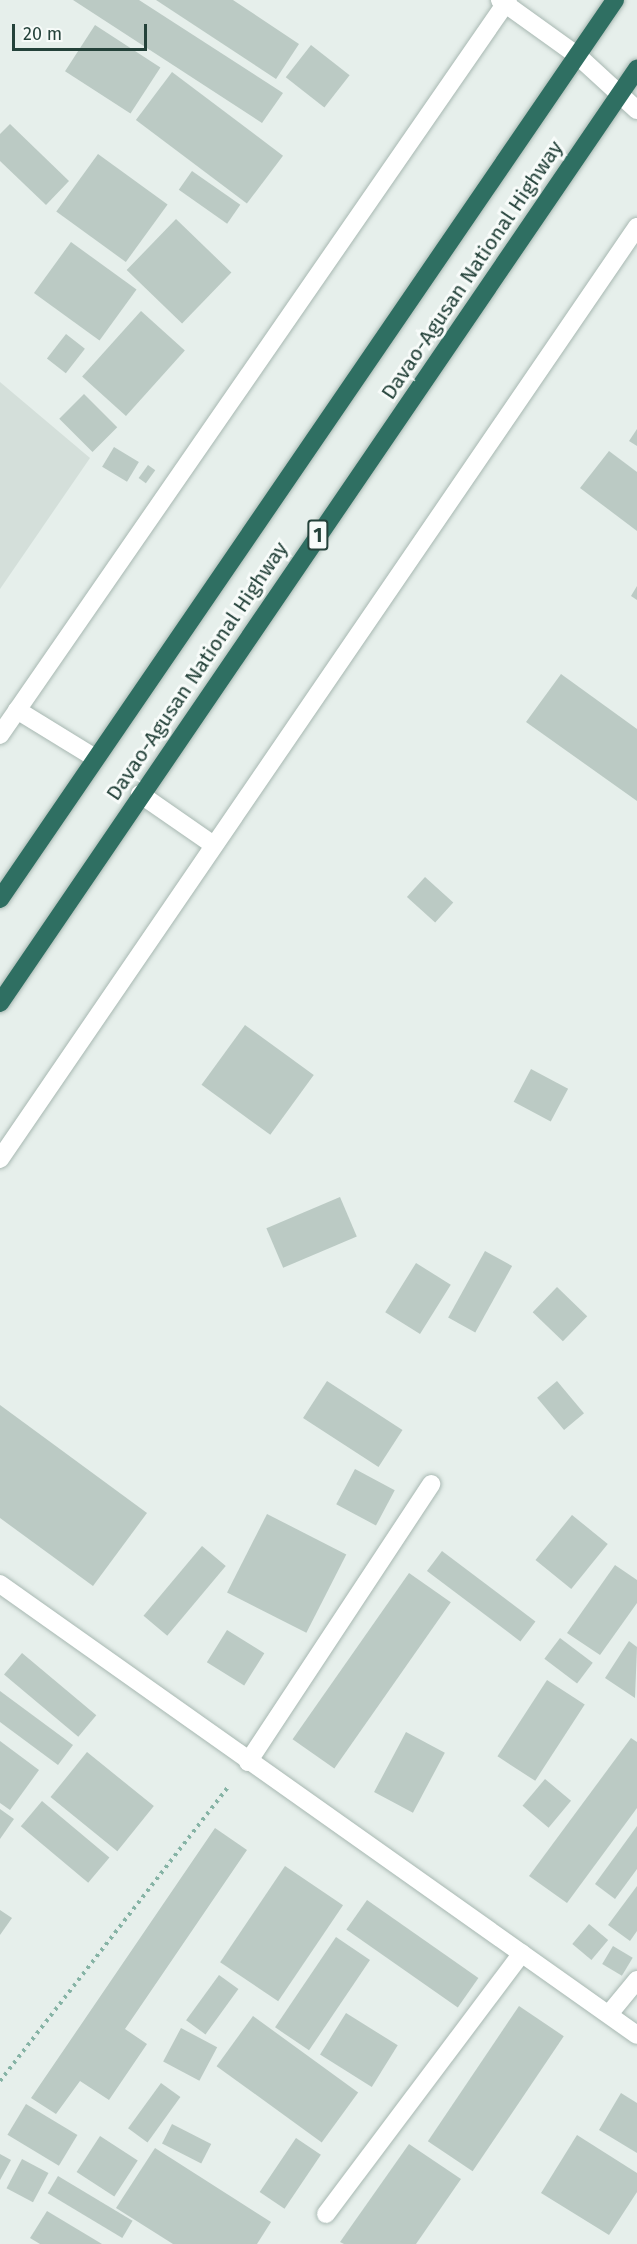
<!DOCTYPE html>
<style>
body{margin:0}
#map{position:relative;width:637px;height:2244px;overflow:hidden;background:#e6efeb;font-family:"Fira Sans",sans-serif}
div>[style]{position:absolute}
.built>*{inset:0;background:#d4dfda}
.building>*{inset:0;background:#bbcac4;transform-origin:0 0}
.path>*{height:4px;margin-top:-2px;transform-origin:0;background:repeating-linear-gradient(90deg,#86b3a5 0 3px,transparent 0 7.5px)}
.roads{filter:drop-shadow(0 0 2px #a8b8b2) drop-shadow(0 0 2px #a8b8b2)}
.lane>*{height:18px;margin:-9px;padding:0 9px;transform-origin:9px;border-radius:9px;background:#fff}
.street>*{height:18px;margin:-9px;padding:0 9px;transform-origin:9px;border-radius:9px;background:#fff}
.highway>*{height:18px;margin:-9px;padding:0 9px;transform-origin:9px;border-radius:9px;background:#2f6f62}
span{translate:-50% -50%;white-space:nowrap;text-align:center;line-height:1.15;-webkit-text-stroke:6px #f7fbf9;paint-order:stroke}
.shield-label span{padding:2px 4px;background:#f7fbf9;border:2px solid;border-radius:4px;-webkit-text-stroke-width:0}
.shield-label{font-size:20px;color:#24423a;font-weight:700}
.street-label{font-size:21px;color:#24423a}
.scale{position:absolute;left:12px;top:24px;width:135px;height:27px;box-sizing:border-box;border:3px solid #24423a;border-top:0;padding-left:8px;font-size:18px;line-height:21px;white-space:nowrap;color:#24423a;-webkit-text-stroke:4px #f7fbf9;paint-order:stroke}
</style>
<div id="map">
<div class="built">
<i style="clip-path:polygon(0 382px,90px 458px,0 589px)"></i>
</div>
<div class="building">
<i style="clip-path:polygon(73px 0,139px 0,283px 93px,262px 123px)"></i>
<i style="clip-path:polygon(156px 0,233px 0,299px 44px,276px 79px)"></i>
<i style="left:95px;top:25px;width:78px;height:55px;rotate:33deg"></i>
<i style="left:311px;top:45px;width:49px;height:41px;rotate:38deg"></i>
<i style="left:172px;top:72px;width:139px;height:60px;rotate:37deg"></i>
<i style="clip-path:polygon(10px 124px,69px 181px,46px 205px,0 161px,0 134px)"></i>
<i style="left:98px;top:154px;width:86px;height:71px;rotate:36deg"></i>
<i style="left:192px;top:171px;width:59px;height:23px;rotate:35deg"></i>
<i style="left:176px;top:219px;width:77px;height:71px;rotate:44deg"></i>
<i style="left:71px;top:242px;width:81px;height:63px;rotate:36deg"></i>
<i style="left:141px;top:311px;width:59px;height:88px;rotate:42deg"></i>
<i style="left:66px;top:334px;width:24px;height:31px;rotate:38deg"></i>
<i style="left:84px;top:394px;width:47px;height:35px;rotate:45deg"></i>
<i style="clip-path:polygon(637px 429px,637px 446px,629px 441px)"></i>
<i style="left:114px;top:447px;width:29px;height:23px;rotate:31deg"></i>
<i style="clip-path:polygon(609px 451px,637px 472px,637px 531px,580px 488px)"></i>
<i style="left:148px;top:465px;width:9px;height:16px;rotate:36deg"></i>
<i style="clip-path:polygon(637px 586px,637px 600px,631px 596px)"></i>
<i style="clip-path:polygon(561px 674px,637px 729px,637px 801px,526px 722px)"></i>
<i style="left:425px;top:877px;width:38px;height:27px;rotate:42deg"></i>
<i style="left:245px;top:1025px;width:85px;height:74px;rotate:36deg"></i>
<i style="left:531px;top:1069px;width:42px;height:37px;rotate:28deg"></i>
<i style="left:340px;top:1197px;width:43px;height:80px;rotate:67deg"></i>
<i style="left:485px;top:1251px;width:31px;height:76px;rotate:29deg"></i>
<i style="left:416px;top:1263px;width:41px;height:58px;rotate:32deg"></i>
<i style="left:557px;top:1287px;width:42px;height:35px;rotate:44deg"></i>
<i style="left:327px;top:1381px;width:90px;height:44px;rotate:33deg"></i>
<i style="left:557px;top:1381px;width:42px;height:26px;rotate:50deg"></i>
<i style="clip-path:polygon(0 1405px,147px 1513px,93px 1586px,0 1518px)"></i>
<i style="left:355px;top:1469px;width:45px;height:40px;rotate:28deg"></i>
<i style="left:267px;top:1514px;width:89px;height:88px;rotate:27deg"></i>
<i style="left:572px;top:1515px;width:46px;height:58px;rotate:39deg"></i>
<i style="left:202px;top:1546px;width:31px;height:91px;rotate:40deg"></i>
<i style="left:442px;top:1551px;width:117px;height:25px;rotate:37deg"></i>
<i style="clip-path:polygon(615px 1565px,637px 1580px,637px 1603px,600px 1655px,567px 1633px)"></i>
<i style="left:409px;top:1573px;width:51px;height:203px;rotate:35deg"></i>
<i style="left:227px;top:1630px;width:44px;height:38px;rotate:32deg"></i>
<i style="left:560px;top:1638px;width:41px;height:26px;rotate:37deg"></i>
<i style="clip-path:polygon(629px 1641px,637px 1647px,635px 1698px,605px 1678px)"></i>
<i style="left:22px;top:1653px;width:97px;height:28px;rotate:40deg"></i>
<i style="left:547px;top:1680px;width:45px;height:91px;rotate:33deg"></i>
<i style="clip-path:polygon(0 1691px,73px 1745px,58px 1765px,0 1722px)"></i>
<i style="left:406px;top:1732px;width:44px;height:68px;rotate:28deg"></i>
<i style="clip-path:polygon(631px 1738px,637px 1742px,637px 1808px,567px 1903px,529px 1876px)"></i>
<i style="clip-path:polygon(0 1741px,39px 1770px,10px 1810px,0 1803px)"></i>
<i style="left:87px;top:1752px;width:86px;height:58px;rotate:39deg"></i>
<i style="left:545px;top:1779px;width:34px;height:35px;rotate:40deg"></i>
<i style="left:42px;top:1801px;width:88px;height:33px;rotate:40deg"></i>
<i style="clip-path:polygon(0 1809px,14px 1819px,0 1839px)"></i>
<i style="clip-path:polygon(637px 1826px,637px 1869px,615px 1899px,595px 1884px)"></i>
<i style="clip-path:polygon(215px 1828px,247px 1850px,125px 2029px,147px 2044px,109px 2100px,80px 2081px,56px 2114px,31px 2098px)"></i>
<i style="left:285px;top:1866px;width:70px;height:116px;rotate:34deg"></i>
<i style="clip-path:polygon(637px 1886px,637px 1931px,630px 1941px,608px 1925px)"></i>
<i style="left:367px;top:1900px;width:136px;height:36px;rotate:35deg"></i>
<i style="clip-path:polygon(0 1910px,12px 1918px,0 1935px)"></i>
<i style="left:589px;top:1924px;width:25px;height:26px;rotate:40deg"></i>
<i style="left:336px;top:1937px;width:41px;height:109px;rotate:34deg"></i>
<i style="left:613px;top:1946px;width:23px;height:21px;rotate:31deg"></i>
<i style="left:219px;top:1975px;width:24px;height:56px;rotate:36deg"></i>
<i style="left:519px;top:2006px;width:54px;height:163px;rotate:34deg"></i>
<i style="left:346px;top:2013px;width:61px;height:49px;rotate:32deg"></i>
<i style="left:253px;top:2016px;width:130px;height:62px;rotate:36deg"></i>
<i style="left:181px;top:2028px;width:41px;height:38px;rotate:28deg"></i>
<i style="left:161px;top:2083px;width:24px;height:56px;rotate:36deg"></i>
<i style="clip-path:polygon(621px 2093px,637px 2103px,637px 2153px,599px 2130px)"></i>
<i style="left:26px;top:2104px;width:60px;height:36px;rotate:31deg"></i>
<i style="left:172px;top:2124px;width:44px;height:22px;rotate:27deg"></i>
<i style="clip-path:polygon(577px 2135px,637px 2173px,637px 2192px,609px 2235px,541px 2193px)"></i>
<i style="left:100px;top:2136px;width:45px;height:43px;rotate:33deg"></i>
<i style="left:296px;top:2138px;width:30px;height:65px;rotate:34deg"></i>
<i style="clip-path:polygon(409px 2144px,461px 2179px,416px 2244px,344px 2244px,340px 2242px)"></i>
<i style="clip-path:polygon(155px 2148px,271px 2222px,257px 2244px,173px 2244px,116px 2208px)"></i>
<i style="clip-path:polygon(0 2154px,11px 2160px,0 2180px)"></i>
<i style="left:22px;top:2159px;width:30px;height:33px;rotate:28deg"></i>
<i style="left:58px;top:2176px;width:87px;height:20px;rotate:31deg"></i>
<i style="clip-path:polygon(47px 2211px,102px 2244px,40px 2244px,30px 2238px)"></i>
</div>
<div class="path">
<i style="left:0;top:2081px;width:373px;rotate:-52.2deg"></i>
</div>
<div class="roads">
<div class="lane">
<i style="left:17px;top:710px;width:92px;rotate:31.6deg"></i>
<i style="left:0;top:735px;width:893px;rotate:-55.35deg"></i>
<i style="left:140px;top:794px;width:88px;rotate:34.8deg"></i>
<i style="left:0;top:1159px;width:1129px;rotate:-55.65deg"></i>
</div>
<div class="street">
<i style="left:500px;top:0;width:96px;rotate:35.7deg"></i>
<i style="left:578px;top:56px;width:80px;rotate:42.5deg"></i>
<i style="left:0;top:1584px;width:780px;rotate:35.3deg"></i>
<i style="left:248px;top:1762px;width:333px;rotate:-56.6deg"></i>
<i style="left:609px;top:2014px;width:44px;rotate:-50.5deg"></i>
<i style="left:326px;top:2214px;width:326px;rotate:-53.1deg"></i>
</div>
<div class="highway">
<i style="left:0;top:899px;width:1089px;rotate:-55.62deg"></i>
<i style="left:0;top:1003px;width:1131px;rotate:-55.71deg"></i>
</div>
</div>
<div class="shield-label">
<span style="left:318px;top:535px">1</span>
</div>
<div class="street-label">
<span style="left:472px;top:270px;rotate:-56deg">Davao-Agusan National Highway</span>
<span style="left:197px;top:671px;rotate:-56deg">Davao-Agusan National Highway</span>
</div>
<div class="scale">20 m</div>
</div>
